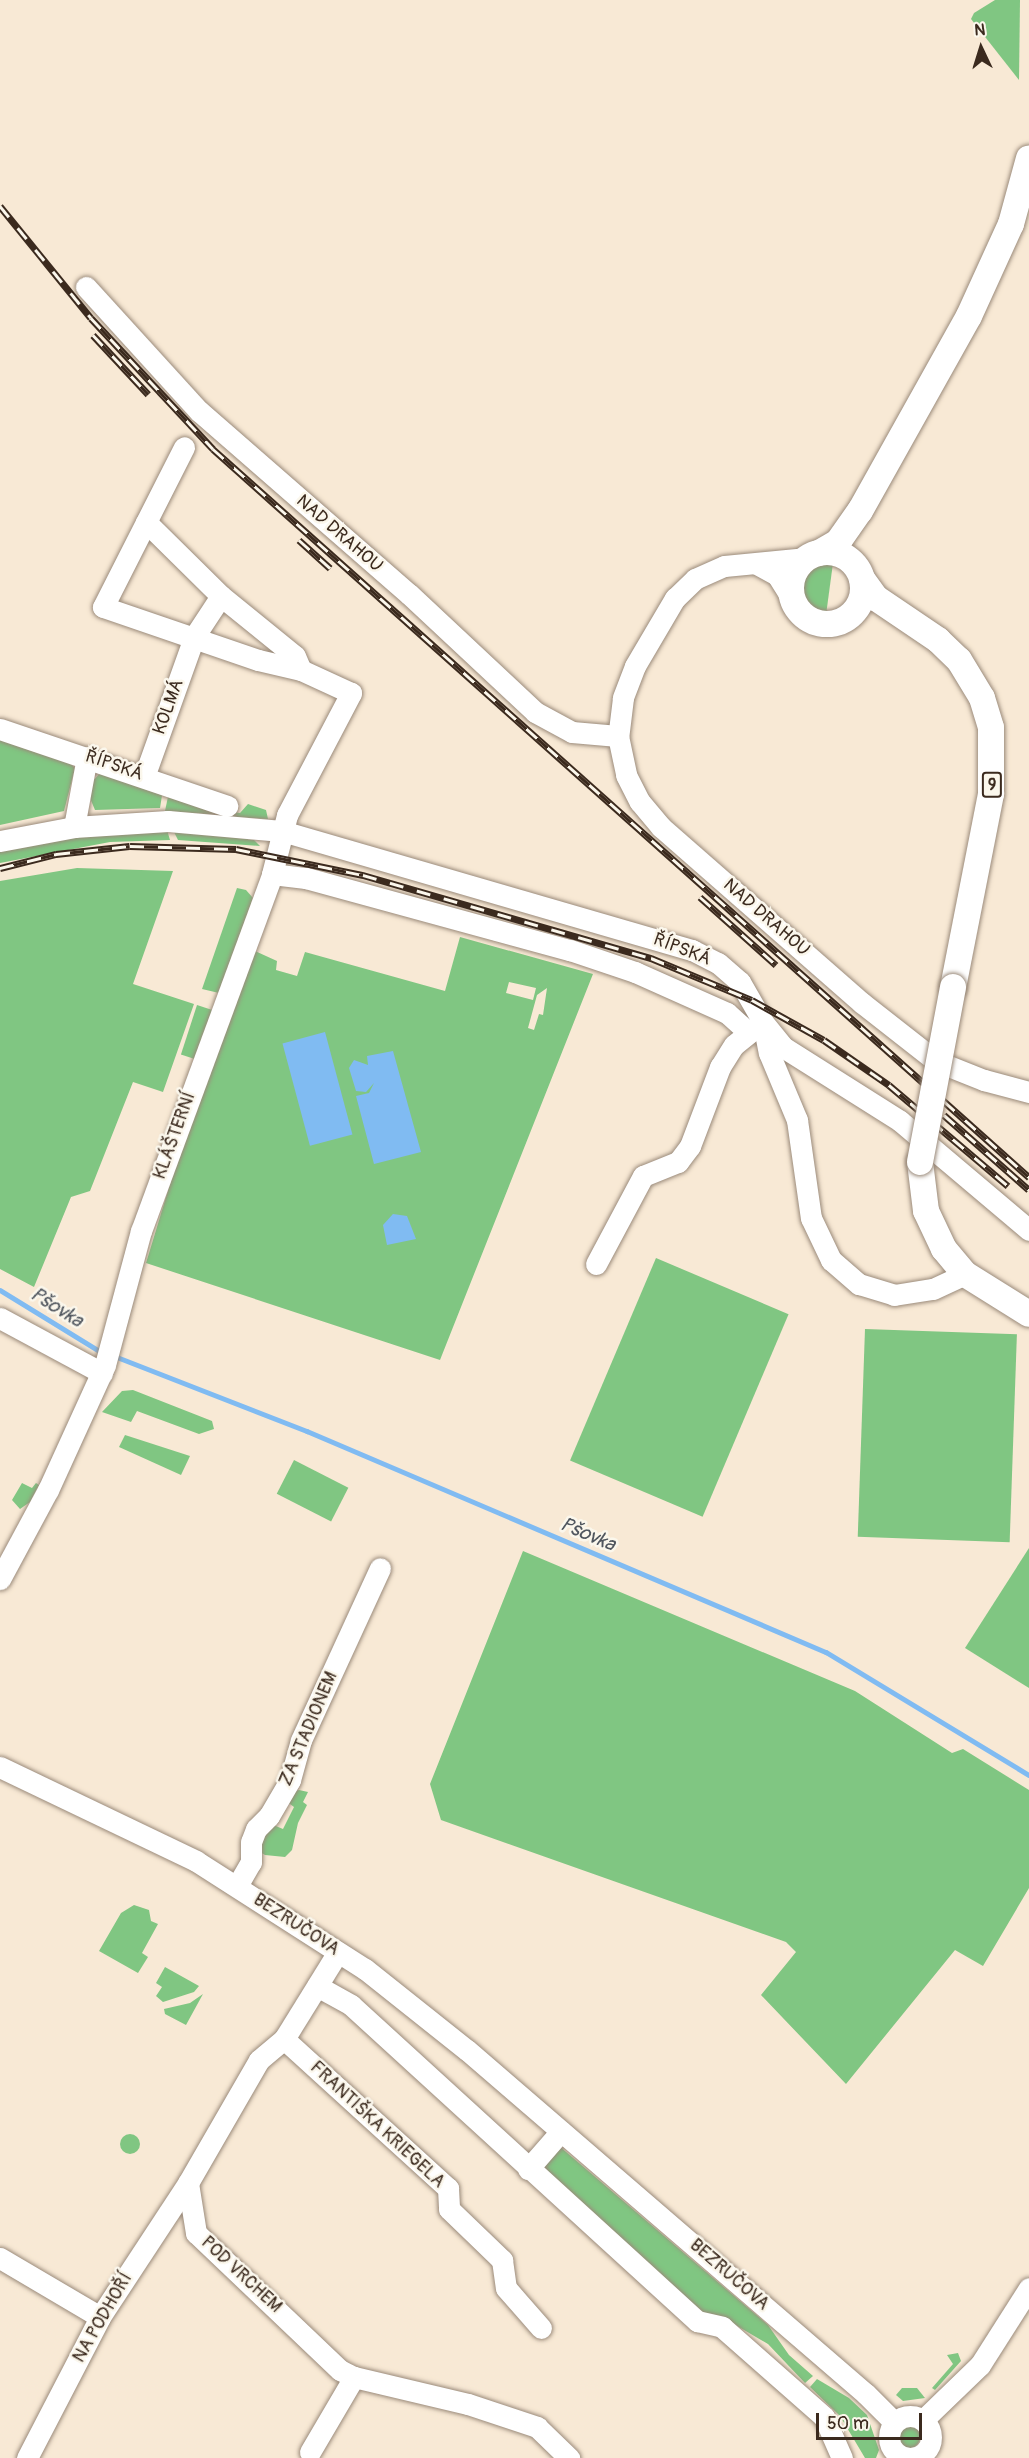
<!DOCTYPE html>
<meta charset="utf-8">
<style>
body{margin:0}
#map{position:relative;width:1029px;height:2458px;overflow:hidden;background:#f8e9d5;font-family:Pangolin,sans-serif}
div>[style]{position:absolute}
.green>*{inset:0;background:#80c682;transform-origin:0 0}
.round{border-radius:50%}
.water>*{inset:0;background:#80bbf2;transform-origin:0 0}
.stream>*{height:4.5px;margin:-2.25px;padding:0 2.25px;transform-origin:2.25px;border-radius:2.25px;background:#80bbf2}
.roads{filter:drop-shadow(0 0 2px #9a8a7a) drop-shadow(0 0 2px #9a8a7a)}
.minor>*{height:21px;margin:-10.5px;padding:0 10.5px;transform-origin:10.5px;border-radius:10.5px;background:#fff}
.minor>.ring{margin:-10.5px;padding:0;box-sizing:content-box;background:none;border:21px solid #fff;border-radius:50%}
.major>*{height:26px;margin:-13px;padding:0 13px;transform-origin:13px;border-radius:13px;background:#fff}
.major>.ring{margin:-13px;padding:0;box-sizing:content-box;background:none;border:26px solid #fff;border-radius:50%}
.rail>*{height:7px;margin-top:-3.5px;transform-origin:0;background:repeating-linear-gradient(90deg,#fbf7ec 0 14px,#3b2a1e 0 28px);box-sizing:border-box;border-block:2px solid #3b2a1e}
.bridges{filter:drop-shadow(0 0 2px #9a8a7a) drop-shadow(0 0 2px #9a8a7a)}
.major-bridge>*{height:26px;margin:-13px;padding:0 13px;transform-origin:13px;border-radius:13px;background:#fff}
span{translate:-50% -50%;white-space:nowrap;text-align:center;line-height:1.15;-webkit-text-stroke:5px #fbf7ec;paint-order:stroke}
.shield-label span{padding:2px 4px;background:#fbf7ec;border:2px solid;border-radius:4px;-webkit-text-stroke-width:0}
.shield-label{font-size:16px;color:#3b2a1e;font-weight:700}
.street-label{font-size:18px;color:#3b2a1e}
.water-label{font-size:20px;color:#50565e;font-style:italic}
.north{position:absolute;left:951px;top:18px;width:60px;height:60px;-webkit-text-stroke:4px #fbf7ec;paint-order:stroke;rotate:356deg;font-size:16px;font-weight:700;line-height:24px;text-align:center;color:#3b2a1e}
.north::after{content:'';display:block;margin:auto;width:21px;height:27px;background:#3b2a1e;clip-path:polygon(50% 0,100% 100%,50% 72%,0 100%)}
.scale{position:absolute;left:816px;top:2413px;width:106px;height:27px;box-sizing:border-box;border:3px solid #3b2a1e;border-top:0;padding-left:8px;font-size:18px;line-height:21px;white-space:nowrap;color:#3b2a1e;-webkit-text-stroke:4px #fbf7ec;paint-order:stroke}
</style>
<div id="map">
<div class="green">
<i style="clip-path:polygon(995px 0,1020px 0,1019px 80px,971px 19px,974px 13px)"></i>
<i style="clip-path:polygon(833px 563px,826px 615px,819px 614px,804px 602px,802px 582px,814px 566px)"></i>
<i style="clip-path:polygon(0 740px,64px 758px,75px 768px,64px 811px,0 825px)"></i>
<i style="clip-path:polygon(102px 771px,163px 789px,160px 808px,95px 810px,90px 798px,91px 783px)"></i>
<i style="clip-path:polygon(169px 792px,221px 809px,221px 815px,165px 811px)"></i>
<i style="clip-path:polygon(248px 804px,266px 810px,268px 819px,232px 817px,232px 812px,240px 813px)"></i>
<i style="clip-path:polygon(167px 830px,170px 840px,110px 842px,0 863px,0 849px,47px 839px)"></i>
<i style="clip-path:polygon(173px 830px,254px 840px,260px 846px,178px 840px)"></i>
<i style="clip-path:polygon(77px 868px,173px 871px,133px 984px,194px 1004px,163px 1092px,133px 1082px,90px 1191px,71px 1197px,34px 1287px,0 1269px,0 881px)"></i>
<i style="clip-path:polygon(237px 888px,246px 890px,253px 898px,219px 993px,202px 989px)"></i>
<i style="clip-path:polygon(evenodd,460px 937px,593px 974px,440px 1360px,146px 1263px,181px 1148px,255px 951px,277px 961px,276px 970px,297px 976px,305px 952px,445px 991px,460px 937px,509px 982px,536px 988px,533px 1000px,506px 993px,509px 982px,460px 937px,547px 988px,543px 1015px,539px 1014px,534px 1030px,528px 1028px,537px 995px,547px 988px)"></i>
<i style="left:197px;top:1005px;width:16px;height:52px;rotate:18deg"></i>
<i style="left:656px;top:1258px;width:144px;height:220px;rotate:23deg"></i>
<i style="left:865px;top:1329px;width:152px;height:208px;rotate:2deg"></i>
<i style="clip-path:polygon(133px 1390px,212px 1421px,214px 1429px,199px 1434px,137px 1411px,131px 1422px,102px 1412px,122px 1391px)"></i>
<i style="clip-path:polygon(125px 1435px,190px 1456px,181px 1475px,119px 1447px)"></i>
<i style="left:294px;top:1460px;width:61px;height:38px;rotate:27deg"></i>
<i style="clip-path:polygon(22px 1483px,32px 1488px,36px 1483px,39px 1485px,30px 1502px,20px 1509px,12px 1500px)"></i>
<i style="clip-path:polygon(1029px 1548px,1029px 1688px,965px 1648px)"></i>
<i style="clip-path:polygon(523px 1551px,855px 1691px,952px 1753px,963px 1749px,1029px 1790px,1029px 1888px,983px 1966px,955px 1950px,846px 2084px,761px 1995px,796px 1952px,786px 1942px,441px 1820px,430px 1784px)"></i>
<i style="clip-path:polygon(299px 1790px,308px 1792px,303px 1802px,307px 1805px,298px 1823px,292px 1850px,285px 1857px,265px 1855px,260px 1852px,259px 1837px,271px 1824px,283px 1829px,294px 1807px,286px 1801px,292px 1792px)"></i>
<i style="clip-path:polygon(134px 1905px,149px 1910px,151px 1921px,158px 1924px,142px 1953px,148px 1957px,138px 1973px,99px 1951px,121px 1913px)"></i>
<i style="clip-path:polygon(165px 1967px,199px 1986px,194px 1992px,163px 2002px,156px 1996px,162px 1987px,156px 1983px)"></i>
<i style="clip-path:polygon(203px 1994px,186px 2025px,165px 2014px,164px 2009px,190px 2003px)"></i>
<i class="round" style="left:120px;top:2134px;width:20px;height:20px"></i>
<i style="clip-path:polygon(558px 2145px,768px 2325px,789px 2355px,813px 2376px,805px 2383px,768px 2344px,727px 2320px,700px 2314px,537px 2163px)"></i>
<i style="clip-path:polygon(958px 2353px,961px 2361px,935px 2390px,932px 2388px,953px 2364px,947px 2355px)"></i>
<i style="clip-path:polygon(817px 2379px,849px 2398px,867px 2415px,879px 2450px,876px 2458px,865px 2458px,840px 2416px,810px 2387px)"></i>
<i style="clip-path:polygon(902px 2388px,917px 2388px,925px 2398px,903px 2401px,896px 2395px)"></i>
<i class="round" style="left:898px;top:2426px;width:22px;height:22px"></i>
</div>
<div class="water">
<i style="left:325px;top:1032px;width:106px;height:44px;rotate:75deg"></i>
<i style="clip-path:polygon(393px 1051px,421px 1152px,374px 1164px,356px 1096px,369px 1093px,374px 1083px,366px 1092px,356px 1091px,349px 1068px,354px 1060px,368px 1065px,367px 1056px)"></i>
<i style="clip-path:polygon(393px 1214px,407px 1216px,416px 1239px,387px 1245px,383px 1225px)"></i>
</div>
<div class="stream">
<i style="left:0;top:1290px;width:115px;rotate:31.5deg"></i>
<i style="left:117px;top:1357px;width:204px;rotate:21.3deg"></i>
<i style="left:307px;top:1431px;width:564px;rotate:23.07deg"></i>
<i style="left:826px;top:1652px;width:237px;rotate:31.2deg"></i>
</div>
<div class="roads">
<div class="minor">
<i style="left:86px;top:287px;width:168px;rotate:47.7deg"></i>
<i style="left:199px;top:411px;width:279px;rotate:41.1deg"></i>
<i style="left:409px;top:594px;width:173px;rotate:43.1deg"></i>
<i style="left:535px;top:712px;width:42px;rotate:28.4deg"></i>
<i style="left:572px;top:732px;width:46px;rotate:5deg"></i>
<i style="left:146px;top:522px;width:105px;rotate:44.6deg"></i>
<i style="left:221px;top:596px;width:95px;rotate:39deg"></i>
<i style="left:295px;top:656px;width:15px;rotate:67deg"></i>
<i style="left:807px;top:558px;width:83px;rotate:174.5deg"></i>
<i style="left:724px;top:566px;width:32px;rotate:156deg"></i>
<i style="left:695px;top:579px;width:28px;rotate:136deg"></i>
<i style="left:675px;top:598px;width:79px;rotate:120.5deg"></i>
<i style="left:635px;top:666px;width:34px;rotate:111deg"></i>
<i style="left:623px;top:698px;width:38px;rotate:97deg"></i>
<i style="left:618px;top:736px;width:40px;rotate:78deg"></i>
<i style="left:626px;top:775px;width:30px;rotate:63deg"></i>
<i style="left:640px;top:802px;width:33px;rotate:50deg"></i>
<i style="left:661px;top:827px;width:267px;rotate:41.2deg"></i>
<i style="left:862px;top:1003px;width:94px;rotate:38.1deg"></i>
<i style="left:936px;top:1061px;width:52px;rotate:21.6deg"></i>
<i style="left:984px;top:1080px;width:47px;rotate:14.9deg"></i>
<i style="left:757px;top:564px;width:23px;rotate:29deg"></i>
<i style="left:777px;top:575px;width:28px;rotate:58deg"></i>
<i style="left:0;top:729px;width:240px;rotate:18.7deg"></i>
<i style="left:144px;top:777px;width:149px;rotate:-70.3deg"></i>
<i style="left:194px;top:637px;width:49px;rotate:-56.6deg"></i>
<i style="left:74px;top:827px;width:71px;rotate:-79.5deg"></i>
<i style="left:0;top:841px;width:75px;rotate:-10.7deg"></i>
<i style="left:74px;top:827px;width:94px;rotate:-3.7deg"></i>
<i style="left:168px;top:821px;width:114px;rotate:5deg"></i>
<i style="left:282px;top:831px;width:427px;rotate:16.2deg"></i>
<i style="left:692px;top:950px;width:29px;rotate:27deg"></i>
<i style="left:718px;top:963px;width:29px;rotate:41deg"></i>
<i style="left:740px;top:982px;width:46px;rotate:60.1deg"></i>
<i style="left:763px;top:1022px;width:32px;rotate:51deg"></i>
<i style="left:783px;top:1047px;width:138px;rotate:32.3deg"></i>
<i style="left:900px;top:1121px;width:169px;rotate:40.2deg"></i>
<i style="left:272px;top:874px;width:34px;rotate:7deg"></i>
<i style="left:306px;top:878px;width:274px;rotate:15.3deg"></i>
<i style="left:570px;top:950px;width:69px;rotate:18.7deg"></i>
<i style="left:635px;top:972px;width:101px;rotate:24deg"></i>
<i style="left:727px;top:1013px;width:28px;rotate:42deg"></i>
<i style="left:764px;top:1028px;width:25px;rotate:79deg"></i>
<i style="left:769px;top:1053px;width:73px;rotate:67.3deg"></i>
<i style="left:797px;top:1120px;width:99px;rotate:81.9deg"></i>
<i style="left:811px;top:1218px;width:47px;rotate:64.5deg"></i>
<i style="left:831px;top:1260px;width:37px;rotate:41deg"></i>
<i style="left:859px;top:1284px;width:37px;rotate:17deg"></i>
<i style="left:894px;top:1295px;width:39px;rotate:-9deg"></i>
<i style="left:933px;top:1289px;width:35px;rotate:-25deg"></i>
<i style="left:596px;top:1264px;width:100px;rotate:-61.9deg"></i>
<i style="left:643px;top:1176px;width:38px;rotate:-22deg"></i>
<i style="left:678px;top:1162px;width:20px;rotate:-53deg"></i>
<i style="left:690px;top:1146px;width:85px;rotate:-69.2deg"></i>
<i style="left:720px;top:1067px;width:26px;rotate:-58deg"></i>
<i style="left:734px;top:1045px;width:33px;rotate:-39deg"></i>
<i style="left:0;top:1318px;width:116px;rotate:28.3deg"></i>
<i style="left:0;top:1579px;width:101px;rotate:-61.7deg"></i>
<i style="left:48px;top:1490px;width:137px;rotate:-65.5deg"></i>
<i style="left:105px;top:1365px;width:139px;rotate:-75deg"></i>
<i style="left:141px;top:1231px;width:380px;rotate:-69.8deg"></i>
<i style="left:272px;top:874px;width:61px;rotate:-75.7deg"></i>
<i style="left:287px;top:815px;width:138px;rotate:-62.3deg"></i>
<i style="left:351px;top:693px;width:55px;rotate:-155.3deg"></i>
<i style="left:301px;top:670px;width:44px;rotate:-166.9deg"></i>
<i style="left:258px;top:660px;width:164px;rotate:-161.1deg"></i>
<i style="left:103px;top:607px;width:179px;rotate:-63.1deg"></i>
<i style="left:0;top:1767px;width:217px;rotate:25.6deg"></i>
<i style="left:196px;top:1861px;width:201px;rotate:32.6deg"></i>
<i style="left:365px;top:1969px;width:130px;rotate:38.5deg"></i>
<i style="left:467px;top:2050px;width:527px;rotate:40.77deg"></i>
<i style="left:866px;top:2394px;width:40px;rotate:45deg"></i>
<i style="left:237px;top:1886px;width:28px;rotate:-60deg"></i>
<i style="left:251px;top:1862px;width:20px;rotate:-90deg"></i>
<i style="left:251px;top:1842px;width:14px;rotate:-69deg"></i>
<i style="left:256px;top:1829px;width:18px;rotate:-45deg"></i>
<i style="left:269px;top:1816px;width:42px;rotate:-59.7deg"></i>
<i style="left:290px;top:1780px;width:41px;rotate:-74.6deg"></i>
<i style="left:301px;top:1740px;width:189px;rotate:-65.3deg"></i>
<i style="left:317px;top:1986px;width:39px;rotate:29deg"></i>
<i style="left:351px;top:2005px;width:469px;rotate:42.4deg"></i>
<i style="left:697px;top:2321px;width:26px;rotate:13deg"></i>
<i style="left:722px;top:2327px;width:136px;rotate:41.4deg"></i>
<i style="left:824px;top:2417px;width:45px;rotate:66.3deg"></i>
<i style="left:284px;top:2039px;width:222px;rotate:42.3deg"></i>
<i style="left:448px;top:2188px;width:21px;rotate:87deg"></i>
<i style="left:449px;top:2209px;width:74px;rotate:43.9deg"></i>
<i style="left:502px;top:2260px;width:28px;rotate:82deg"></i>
<i style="left:506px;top:2288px;width:53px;rotate:48.8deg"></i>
<i style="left:528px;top:2169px;width:50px;rotate:-49deg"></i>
<i style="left:188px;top:2183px;width:51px;rotate:80.9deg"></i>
<i style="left:196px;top:2233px;width:199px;rotate:43.6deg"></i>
<i style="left:340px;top:2370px;width:16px;rotate:27deg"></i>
<i style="left:354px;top:2377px;width:117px;rotate:13.3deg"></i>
<i style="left:468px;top:2404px;width:73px;rotate:18.4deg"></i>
<i style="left:537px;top:2427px;width:45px;rotate:44.1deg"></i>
<i style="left:0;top:2258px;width:116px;rotate:30.5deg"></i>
<i class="ring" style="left:889px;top:2416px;width:21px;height:21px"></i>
<i style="left:923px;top:2420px;width:79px;rotate:-44deg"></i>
<i style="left:980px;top:2365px;width:91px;rotate:-57.5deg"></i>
<i style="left:310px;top:2452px;width:87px;rotate:-59.6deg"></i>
<i style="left:27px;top:2458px;width:159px;rotate:-62.6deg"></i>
<i style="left:100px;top:2317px;width:160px;rotate:-56.7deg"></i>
<i style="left:188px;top:2183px;width:142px;rotate:-60deg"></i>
<i style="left:259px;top:2060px;width:33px;rotate:-40deg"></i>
<i style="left:284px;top:2039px;width:102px;rotate:-58.2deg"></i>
</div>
<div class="major">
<i class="ring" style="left:791px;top:552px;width:46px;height:46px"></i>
<i style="left:819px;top:553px;width:22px;rotate:-30deg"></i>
<i style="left:838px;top:542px;width:38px;rotate:-55deg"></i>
<i style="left:860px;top:511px;width:223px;rotate:-60.8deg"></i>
<i style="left:969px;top:316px;width:101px;rotate:-65.5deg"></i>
<i style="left:1011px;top:224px;width:68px;rotate:-74.7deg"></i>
<i style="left:862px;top:579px;width:24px;rotate:54deg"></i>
<i style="left:876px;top:598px;width:75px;rotate:34.1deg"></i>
<i style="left:938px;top:640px;width:29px;rotate:44deg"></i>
<i style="left:959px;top:660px;width:44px;rotate:58.8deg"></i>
<i style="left:982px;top:698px;width:31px;rotate:73deg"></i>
<i style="left:991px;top:728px;width:66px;rotate:90deg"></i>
<i style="left:991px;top:794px;width:197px;rotate:101.1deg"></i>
<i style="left:920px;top:1162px;width:49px;rotate:83deg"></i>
<i style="left:926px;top:1211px;width:42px;rotate:64.7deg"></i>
<i style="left:944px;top:1249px;width:33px;rotate:50deg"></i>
<i style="left:965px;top:1274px;width:75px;rotate:32deg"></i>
</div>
</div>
<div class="rail">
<i style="left:0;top:206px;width:144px;rotate:50.9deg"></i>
<i style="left:91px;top:318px;width:179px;rotate:47deg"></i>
<i style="left:213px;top:449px;width:1094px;rotate:41.74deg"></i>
<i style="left:93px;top:335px;width:81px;rotate:47deg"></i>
<i style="left:299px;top:540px;width:42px;rotate:42.1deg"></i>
<i style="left:0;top:868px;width:58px;rotate:-14deg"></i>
<i style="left:56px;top:854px;width:74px;rotate:-6.2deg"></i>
<i style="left:130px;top:846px;width:106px;rotate:1.6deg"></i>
<i style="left:236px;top:849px;width:130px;rotate:11.6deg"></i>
<i style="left:363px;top:875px;width:300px;rotate:16.1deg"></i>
<i style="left:651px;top:958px;width:109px;rotate:22.6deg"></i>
<i style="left:752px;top:1000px;width:82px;rotate:29.1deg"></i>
<i style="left:824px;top:1040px;width:79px;rotate:34.7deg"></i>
<i style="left:889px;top:1085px;width:156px;rotate:40.3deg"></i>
<i style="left:700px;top:897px;width:102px;rotate:41.8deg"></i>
<i style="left:944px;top:1115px;width:113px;rotate:41.4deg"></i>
</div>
<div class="bridges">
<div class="major-bridge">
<i style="left:920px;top:1162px;width:178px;rotate:-79.3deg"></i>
</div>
</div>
<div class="shield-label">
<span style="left:992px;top:785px">9</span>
</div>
<div class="street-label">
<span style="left:339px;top:534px;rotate:41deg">NAD DRAHOU</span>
<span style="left:169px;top:707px;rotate:-70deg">KOLMÁ</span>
<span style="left:114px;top:766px;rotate:19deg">ŘÍPSKÁ</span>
<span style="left:766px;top:918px;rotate:41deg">NAD DRAHOU</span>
<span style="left:682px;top:950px;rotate:21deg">ŘÍPSKÁ</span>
<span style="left:175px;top:1136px;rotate:-70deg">KLÁŠTERNÍ</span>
<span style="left:309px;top:1729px;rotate:-67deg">ZA STADIONEM</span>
<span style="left:296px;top:1925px;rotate:33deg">BEZRUČOVA</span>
<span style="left:377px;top:2125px;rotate:43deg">FRANTIŠKA KRIEGELA</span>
<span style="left:241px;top:2275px;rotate:43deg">POD VRCHEM</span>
<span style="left:729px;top:2275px;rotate:41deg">BEZRUČOVA</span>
<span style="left:103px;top:2318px;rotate:-60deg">NA PODHOŘÍ</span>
</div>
<div class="water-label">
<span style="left:57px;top:1307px;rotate:32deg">Pšovka</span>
<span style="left:588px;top:1534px;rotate:23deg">Pšovka</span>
</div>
<div class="north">N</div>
<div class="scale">50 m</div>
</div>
